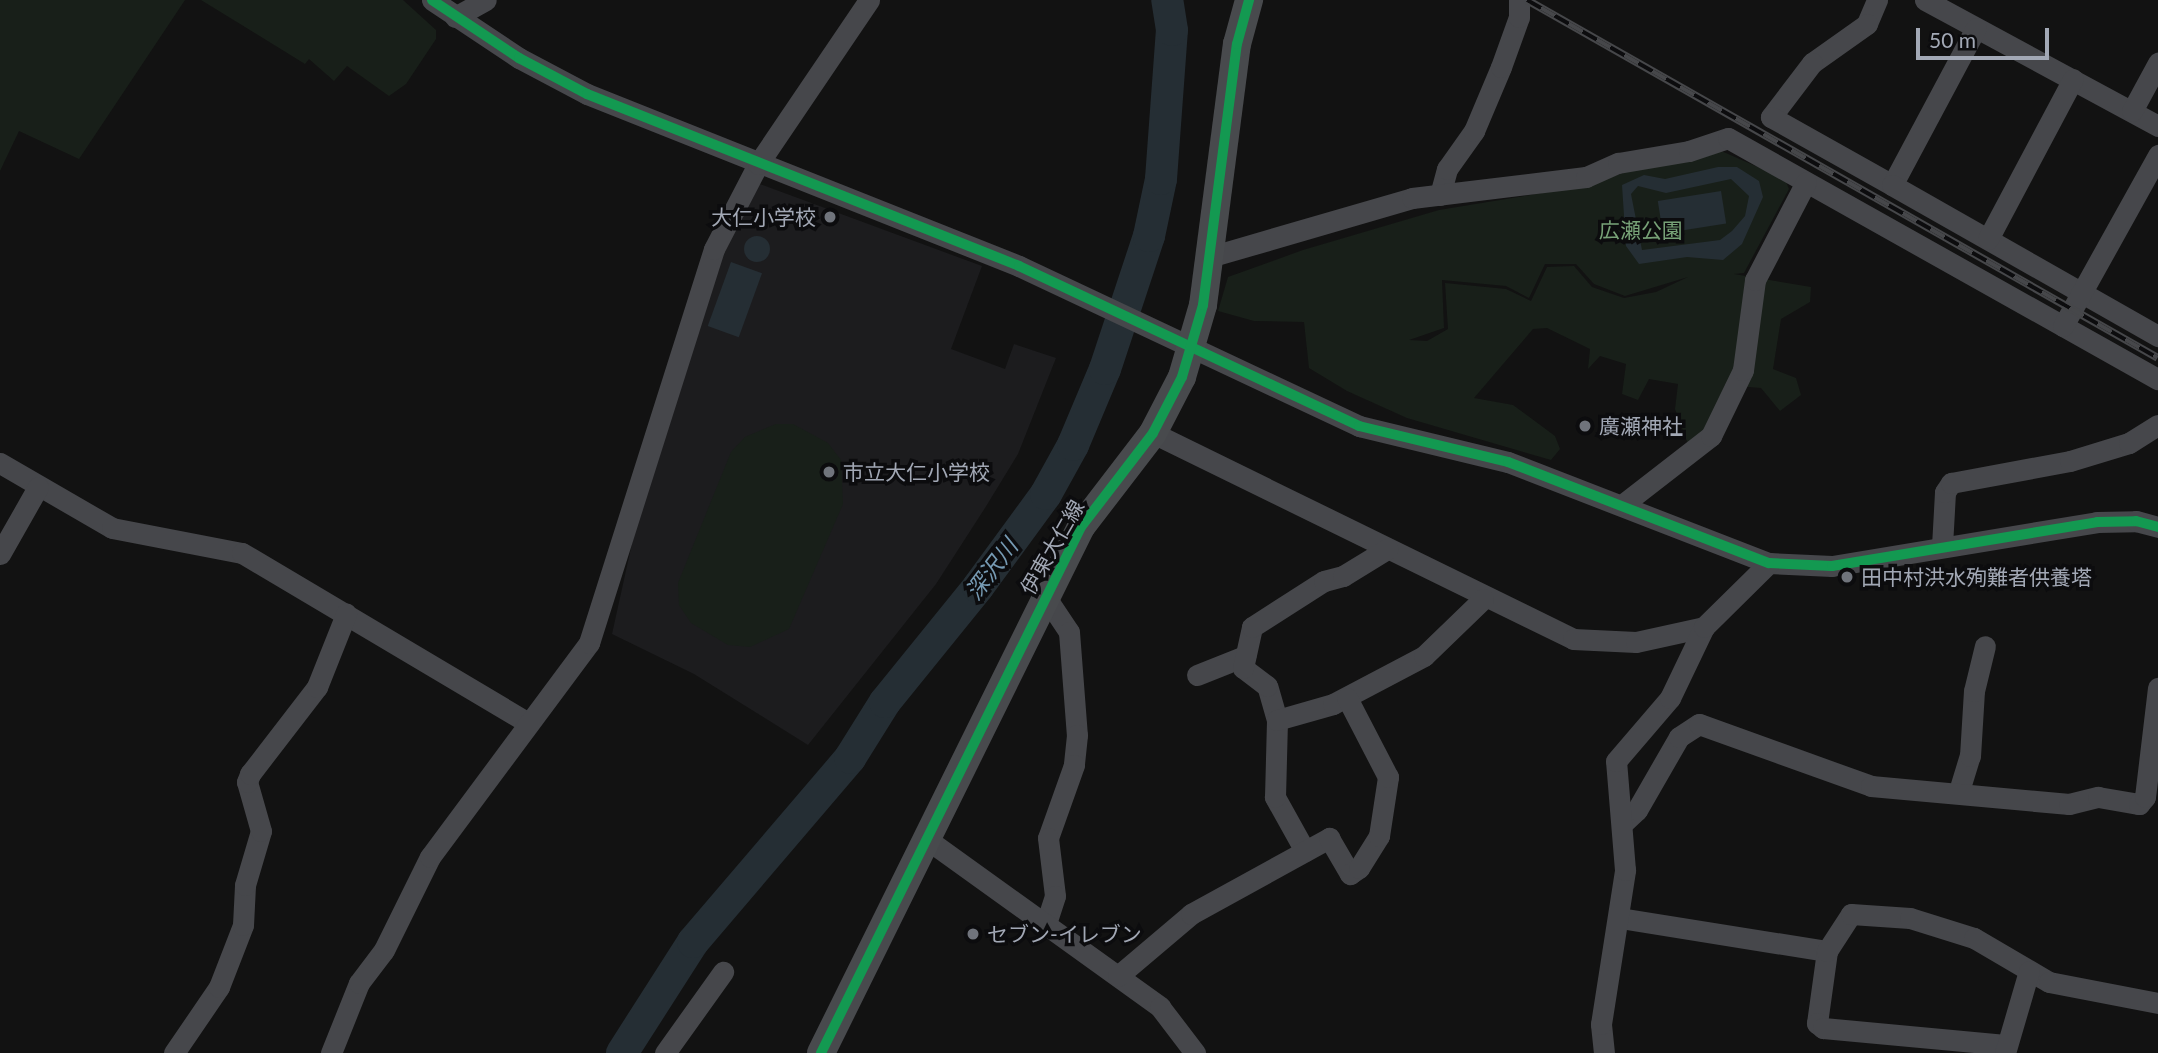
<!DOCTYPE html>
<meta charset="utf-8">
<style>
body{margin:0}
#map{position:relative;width:2158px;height:1053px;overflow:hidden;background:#121212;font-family:Lato,"Noto Sans JP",sans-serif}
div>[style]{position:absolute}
.built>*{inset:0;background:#1c1c1e}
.green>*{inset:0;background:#181f19}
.water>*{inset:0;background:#252e34;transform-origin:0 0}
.round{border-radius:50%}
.river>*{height:32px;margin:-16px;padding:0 16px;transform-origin:16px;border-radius:16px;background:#252e34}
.minor>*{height:21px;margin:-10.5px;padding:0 10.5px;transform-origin:10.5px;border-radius:10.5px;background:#46474b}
.major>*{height:28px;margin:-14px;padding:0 14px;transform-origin:14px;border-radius:14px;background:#484a4d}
.rail>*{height:8px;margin-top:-4px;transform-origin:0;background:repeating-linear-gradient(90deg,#0c0c0e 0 16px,#46474a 0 32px);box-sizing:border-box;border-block:2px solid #46474a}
.cycleway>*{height:10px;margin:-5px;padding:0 5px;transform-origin:5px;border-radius:5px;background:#139951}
.dots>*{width:19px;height:19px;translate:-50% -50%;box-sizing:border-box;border:4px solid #0c0c0e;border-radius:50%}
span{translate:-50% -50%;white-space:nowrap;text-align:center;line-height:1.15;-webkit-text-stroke:7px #0c0c0e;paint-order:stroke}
.poi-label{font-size:21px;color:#a2a8b5}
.right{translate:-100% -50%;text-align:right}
.left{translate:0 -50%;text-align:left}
.park-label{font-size:21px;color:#77a177}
.street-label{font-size:21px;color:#a2a8b5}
.water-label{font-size:23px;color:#769ab3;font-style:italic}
.scale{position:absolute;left:1916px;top:28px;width:133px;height:32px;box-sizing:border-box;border:4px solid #a2a8b5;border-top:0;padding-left:9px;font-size:21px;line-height:24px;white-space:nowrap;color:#a2a8b5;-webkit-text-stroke:5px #0c0c0e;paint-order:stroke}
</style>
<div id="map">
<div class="built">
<i style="clip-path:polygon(757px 183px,982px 266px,951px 349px,1005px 369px,1014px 344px,1056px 358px,1018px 454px,985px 508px,936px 584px,808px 745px,694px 674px,612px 634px,644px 489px,715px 267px)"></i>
</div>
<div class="green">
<i style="clip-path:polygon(0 0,185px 0,79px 159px,19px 131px,0 171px)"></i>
<i style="clip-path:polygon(201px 0,403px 0,436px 30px,436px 39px,406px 84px,389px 96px,347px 66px,334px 81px,309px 59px,305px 64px)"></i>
<i style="clip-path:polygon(evenodd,1719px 150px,1785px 179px,1789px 189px,1744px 273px,1734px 274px,1811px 287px,1810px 302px,1781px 319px,1773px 369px,1796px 378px,1801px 395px,1780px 411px,1761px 388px,1725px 385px,1708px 432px,1688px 444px,1675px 409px,1678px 384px,1649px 379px,1638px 400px,1622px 394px,1626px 364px,1600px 356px,1588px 369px,1590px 349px,1547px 328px,1533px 329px,1474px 398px,1513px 405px,1555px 436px,1560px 449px,1551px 460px,1407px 418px,1347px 391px,1309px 368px,1304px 322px,1254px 321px,1218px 311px,1228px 277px,1303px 250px,1439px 210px,1585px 186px,1655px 162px,1683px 163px,1719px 150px,1545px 264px,1576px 264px,1594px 284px,1625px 296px,1688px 277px,1656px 292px,1624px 298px,1592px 287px,1574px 266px,1547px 267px,1531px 301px,1506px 289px,1445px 283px,1448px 329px,1427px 341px,1409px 340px,1444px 328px,1442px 280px,1506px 286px,1529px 298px,1545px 264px)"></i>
<i style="clip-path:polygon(776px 424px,793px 424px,828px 443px,841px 460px,843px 504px,789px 629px,750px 647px,728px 645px,691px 623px,679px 605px,678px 583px,731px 452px,745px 437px)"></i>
</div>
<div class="water">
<i style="clip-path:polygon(evenodd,1718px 167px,1737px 167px,1759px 181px,1763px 197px,1742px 244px,1723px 260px,1687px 257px,1639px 264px,1626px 246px,1622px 185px,1644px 175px,1665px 179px,1718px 167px,1731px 179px,1749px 196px,1745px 216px,1732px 231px,1720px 240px,1642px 250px,1631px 194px,1638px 186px,1666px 193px,1731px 179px)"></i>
<i style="left:1721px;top:191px;width:33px;height:64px;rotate:81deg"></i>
<i class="round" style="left:744px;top:236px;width:26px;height:26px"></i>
<i style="left:731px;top:262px;width:33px;height:68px;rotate:20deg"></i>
</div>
<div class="river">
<i style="left:622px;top:1053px;width:132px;rotate:-57.4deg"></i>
<i style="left:693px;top:942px;width:242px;rotate:-49.5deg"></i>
<i style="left:850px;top:758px;width:66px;rotate:-58deg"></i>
<i style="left:885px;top:702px;width:148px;rotate:-51deg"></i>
<i style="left:978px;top:587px;width:115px;rotate:-53.8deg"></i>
<i style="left:1046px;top:494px;width:56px;rotate:-61.1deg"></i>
<i style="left:1073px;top:445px;width:82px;rotate:-67.2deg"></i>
<i style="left:1105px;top:369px;width:140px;rotate:-71.7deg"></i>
<i style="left:1149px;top:236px;width:58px;rotate:-78.1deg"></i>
<i style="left:1161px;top:179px;width:149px;rotate:-85.8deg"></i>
<i style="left:1172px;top:30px;width:30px;rotate:-99deg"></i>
</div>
<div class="minor">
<i style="left:432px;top:0;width:105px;rotate:33.7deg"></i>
<i style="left:519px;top:58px;width:77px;rotate:27.9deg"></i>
<i style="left:587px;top:94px;width:465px;rotate:21.7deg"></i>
<i style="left:1019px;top:266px;width:376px;rotate:25.2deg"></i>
<i style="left:1359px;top:426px;width:153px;rotate:13.6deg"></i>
<i style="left:1508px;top:462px;width:280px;rotate:21.2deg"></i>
<i style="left:1769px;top:563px;width:63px;rotate:2.7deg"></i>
<i style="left:1832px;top:566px;width:269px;rotate:-9.4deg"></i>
<i style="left:2097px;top:522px;width:39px;rotate:-1deg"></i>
<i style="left:2136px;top:521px;width:23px;rotate:15deg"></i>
<i style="left:1877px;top:0;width:26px;rotate:113deg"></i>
<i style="left:1867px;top:24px;width:67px;rotate:144.7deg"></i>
<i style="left:1812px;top:63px;width:68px;rotate:127.2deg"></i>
<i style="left:1771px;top:117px;width:139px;rotate:29.3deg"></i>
<i style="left:1925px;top:0;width:265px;rotate:28.4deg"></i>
<i style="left:455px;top:17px;width:35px;rotate:-29deg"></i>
<i style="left:1976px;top:28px;width:178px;rotate:118.1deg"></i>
<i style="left:1892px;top:185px;width:306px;rotate:29.6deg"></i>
<i style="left:2132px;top:111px;width:55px;rotate:-61.6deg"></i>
<i style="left:1440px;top:195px;width:27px;rotate:-75deg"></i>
<i style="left:1447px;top:169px;width:47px;rotate:-54.6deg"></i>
<i style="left:1474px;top:131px;width:69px;rotate:-67.1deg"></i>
<i style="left:1501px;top:67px;width:53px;rotate:-70.2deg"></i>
<i style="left:1519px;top:17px;width:17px;rotate:-90deg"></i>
<i style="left:1988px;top:239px;width:181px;rotate:-62deg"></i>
<i style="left:1206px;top:258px;width:215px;rotate:-16.2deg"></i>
<i style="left:1412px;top:198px;width:175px;rotate:-6.9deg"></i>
<i style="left:1586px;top:177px;width:35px;rotate:-24deg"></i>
<i style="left:1618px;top:163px;width:72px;rotate:-9.6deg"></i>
<i style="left:1689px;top:151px;width:41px;rotate:-18.4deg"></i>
<i style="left:1728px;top:138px;width:493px;rotate:29.3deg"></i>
<i style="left:2063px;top:326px;width:196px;rotate:-60.9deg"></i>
<i style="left:1153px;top:433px;width:468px;rotate:26.1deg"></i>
<i style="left:1573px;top:639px;width:63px;rotate:2.7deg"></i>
<i style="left:1636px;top:642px;width:70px;rotate:-12.4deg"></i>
<i style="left:0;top:463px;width:129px;rotate:30.1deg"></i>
<i style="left:112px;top:528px;width:132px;rotate:10.9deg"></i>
<i style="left:242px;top:553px;width:331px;rotate:30.7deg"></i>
<i style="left:1622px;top:505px;width:113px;rotate:-37.8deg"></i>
<i style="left:1711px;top:436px;width:73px;rotate:-64.1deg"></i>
<i style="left:1743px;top:370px;width:91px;rotate:-82.4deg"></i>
<i style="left:1755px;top:280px;width:110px;rotate:-62.5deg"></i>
<i style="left:1942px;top:546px;width:54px;rotate:-86.8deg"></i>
<i style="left:1945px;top:492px;width:11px;rotate:-56deg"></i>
<i style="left:1951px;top:483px;width:121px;rotate:-10.5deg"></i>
<i style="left:2070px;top:461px;width:62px;rotate:-17deg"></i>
<i style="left:2129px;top:443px;width:34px;rotate:-32deg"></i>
<i style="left:0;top:554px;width:77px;rotate:-60.4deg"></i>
<i style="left:1045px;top:596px;width:43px;rotate:56.3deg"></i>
<i style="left:1069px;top:632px;width:103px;rotate:85.6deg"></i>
<i style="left:1077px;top:735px;width:30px;rotate:96deg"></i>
<i style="left:1074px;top:765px;width:77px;rotate:109.6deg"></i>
<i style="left:1048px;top:838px;width:58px;rotate:83.1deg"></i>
<i style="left:1055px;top:896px;width:29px;rotate:108deg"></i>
<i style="left:1197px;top:675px;width:52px;rotate:-21.6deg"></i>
<i style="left:1277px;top:720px;width:35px;rotate:-106deg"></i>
<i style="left:1267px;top:686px;width:30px;rotate:-143deg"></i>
<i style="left:1243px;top:668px;width:42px;rotate:-77.6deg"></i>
<i style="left:1252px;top:627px;width:85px;rotate:-32.6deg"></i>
<i style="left:1324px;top:581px;width:20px;rotate:-15deg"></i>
<i style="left:1343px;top:576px;width:52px;rotate:-31.5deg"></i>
<i style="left:1959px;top:791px;width:37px;rotate:-73deg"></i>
<i style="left:1970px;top:756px;width:65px;rotate:-86.5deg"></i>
<i style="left:1974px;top:691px;width:46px;rotate:-76.3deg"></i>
<i style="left:1623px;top:823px;width:19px;rotate:-43deg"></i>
<i style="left:1637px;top:810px;width:84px;rotate:-60.1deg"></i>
<i style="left:1679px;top:737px;width:24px;rotate:-33deg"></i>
<i style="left:1699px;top:724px;width:183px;rotate:19.8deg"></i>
<i style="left:1871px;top:786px;width:199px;rotate:5.2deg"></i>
<i style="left:2069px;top:804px;width:30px;rotate:-14deg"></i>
<i style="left:2098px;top:797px;width:42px;rotate:9.7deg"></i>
<i style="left:2139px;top:804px;width:9px;rotate:-49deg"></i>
<i style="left:2145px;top:797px;width:110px;rotate:-83.2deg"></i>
<i style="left:928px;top:840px;width:286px;rotate:35.7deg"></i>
<i style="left:1160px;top:1007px;width:58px;rotate:52.7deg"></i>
<i style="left:1305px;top:851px;width:62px;rotate:-119.1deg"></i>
<i style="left:1275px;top:797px;width:77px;rotate:-88.5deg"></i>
<i style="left:1277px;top:720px;width:58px;rotate:-15.9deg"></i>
<i style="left:1333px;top:704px;width:103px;rotate:-27.8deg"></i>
<i style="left:1424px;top:656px;width:82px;rotate:-44deg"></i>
<i style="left:1620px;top:918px;width:210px;rotate:9.1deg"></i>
<i style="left:1827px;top:951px;width:73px;rotate:97.9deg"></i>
<i style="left:1817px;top:1023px;width:8px;rotate:40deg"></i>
<i style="left:1823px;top:1028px;width:183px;rotate:5.3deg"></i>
<i style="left:1827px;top:951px;width:44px;rotate:-57deg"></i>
<i style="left:1851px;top:914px;width:59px;rotate:3.9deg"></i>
<i style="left:1910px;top:918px;width:67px;rotate:17.4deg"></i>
<i style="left:1974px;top:938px;width:87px;rotate:30.4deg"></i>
<i style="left:2049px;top:982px;width:111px;rotate:10.9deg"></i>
<i style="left:1118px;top:976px;width:96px;rotate:-40.3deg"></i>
<i style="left:1191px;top:914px;width:158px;rotate:-28.8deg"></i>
<i style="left:1329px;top:838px;width:42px;rotate:59.7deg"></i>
<i style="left:1350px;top:874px;width:11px;rotate:-34deg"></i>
<i style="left:1359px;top:868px;width:38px;rotate:-58deg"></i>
<i style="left:1379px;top:836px;width:60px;rotate:-81.3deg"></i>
<i style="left:1388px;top:777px;width:89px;rotate:-117.4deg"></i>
<i style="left:174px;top:1053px;width:80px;rotate:-55.7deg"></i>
<i style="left:219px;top:987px;width:66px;rotate:-68.8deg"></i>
<i style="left:243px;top:925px;width:40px;rotate:-87.1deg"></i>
<i style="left:245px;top:885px;width:56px;rotate:-73.5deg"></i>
<i style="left:261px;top:831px;width:51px;rotate:-105.9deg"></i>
<i style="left:247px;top:782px;width:9px;rotate:-69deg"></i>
<i style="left:250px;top:774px;width:110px;rotate:-52.4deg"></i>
<i style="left:317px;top:687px;width:79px;rotate:-68.3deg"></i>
<i style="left:331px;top:1053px;width:75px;rotate:-68.2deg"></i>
<i style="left:359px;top:983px;width:41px;rotate:-52.9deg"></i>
<i style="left:384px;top:950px;width:104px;rotate:-63.7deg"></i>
<i style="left:430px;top:857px;width:267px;rotate:-53.4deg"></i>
<i style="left:589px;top:643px;width:413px;rotate:-72.4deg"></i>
<i style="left:714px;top:249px;width:96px;rotate:-62.6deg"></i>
<i style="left:758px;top:164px;width:198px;rotate:-55.9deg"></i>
<i style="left:665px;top:1053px;width:100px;rotate:-54.4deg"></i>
<i style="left:1604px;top:1053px;width:29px;rotate:-96deg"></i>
<i style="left:1601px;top:1024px;width:156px;rotate:-81.1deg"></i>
<i style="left:1625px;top:870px;width:109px;rotate:-94.7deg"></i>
<i style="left:1616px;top:761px;width:83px;rotate:-49.4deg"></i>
<i style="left:1670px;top:698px;width:79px;rotate:-64.4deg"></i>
<i style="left:1704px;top:627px;width:91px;rotate:-44.6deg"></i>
<i style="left:2005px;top:1053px;width:85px;rotate:-73.7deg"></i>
</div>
<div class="major">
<i style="left:821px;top:1053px;width:587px;rotate:-63.7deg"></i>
<i style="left:1081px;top:527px;width:118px;rotate:-52.5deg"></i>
<i style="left:1153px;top:433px;width:63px;rotate:-62.6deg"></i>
<i style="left:1182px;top:377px;width:75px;rotate:-73.7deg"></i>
<i style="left:1203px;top:305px;width:263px;rotate:-82.6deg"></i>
<i style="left:1237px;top:44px;width:46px;rotate:-74.7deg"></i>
</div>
<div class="rail">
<i style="left:1527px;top:0;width:725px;rotate:29.57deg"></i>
</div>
<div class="cycleway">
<i style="left:432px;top:0;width:105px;rotate:33.7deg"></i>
<i style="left:519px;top:58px;width:77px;rotate:27.9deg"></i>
<i style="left:587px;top:94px;width:465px;rotate:21.7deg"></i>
<i style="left:1019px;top:266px;width:376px;rotate:25.2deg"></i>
<i style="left:1359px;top:426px;width:153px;rotate:13.6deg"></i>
<i style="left:1508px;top:462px;width:280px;rotate:21.2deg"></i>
<i style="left:1769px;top:563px;width:63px;rotate:2.7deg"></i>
<i style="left:1832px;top:566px;width:269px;rotate:-9.4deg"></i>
<i style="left:2097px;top:522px;width:39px;rotate:-1deg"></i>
<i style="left:2136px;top:521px;width:23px;rotate:15deg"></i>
<i style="left:821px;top:1053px;width:587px;rotate:-63.7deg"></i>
<i style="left:1081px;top:527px;width:118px;rotate:-52.5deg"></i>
<i style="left:1153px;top:433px;width:63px;rotate:-62.6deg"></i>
<i style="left:1182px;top:377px;width:75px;rotate:-73.7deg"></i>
<i style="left:1203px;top:305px;width:263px;rotate:-82.6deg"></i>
<i style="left:1237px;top:44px;width:46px;rotate:-74.7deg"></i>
</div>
<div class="dots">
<i style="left:830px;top:217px;background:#70747c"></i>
<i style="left:1585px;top:426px;background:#70747c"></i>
<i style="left:829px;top:472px;background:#70747c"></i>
<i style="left:1847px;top:577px;background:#70747c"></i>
<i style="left:973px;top:934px;background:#70747c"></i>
</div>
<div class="poi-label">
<span class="right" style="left:816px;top:217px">大仁小学校</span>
<span class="left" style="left:1599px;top:426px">廣瀬神社</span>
<span class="left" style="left:843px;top:472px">市立大仁小学校</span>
<span class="left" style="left:1861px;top:577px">田中村洪水殉難者供養塔</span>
<span class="left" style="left:987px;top:934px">セブン-イレブン</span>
</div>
<div class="park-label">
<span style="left:1641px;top:230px">広瀬公園</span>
</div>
<div class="street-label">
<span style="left:1052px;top:547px;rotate:-60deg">伊東大仁線</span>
</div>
<div class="water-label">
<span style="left:991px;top:569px;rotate:-53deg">深沢川</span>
</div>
<div class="scale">50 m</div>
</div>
